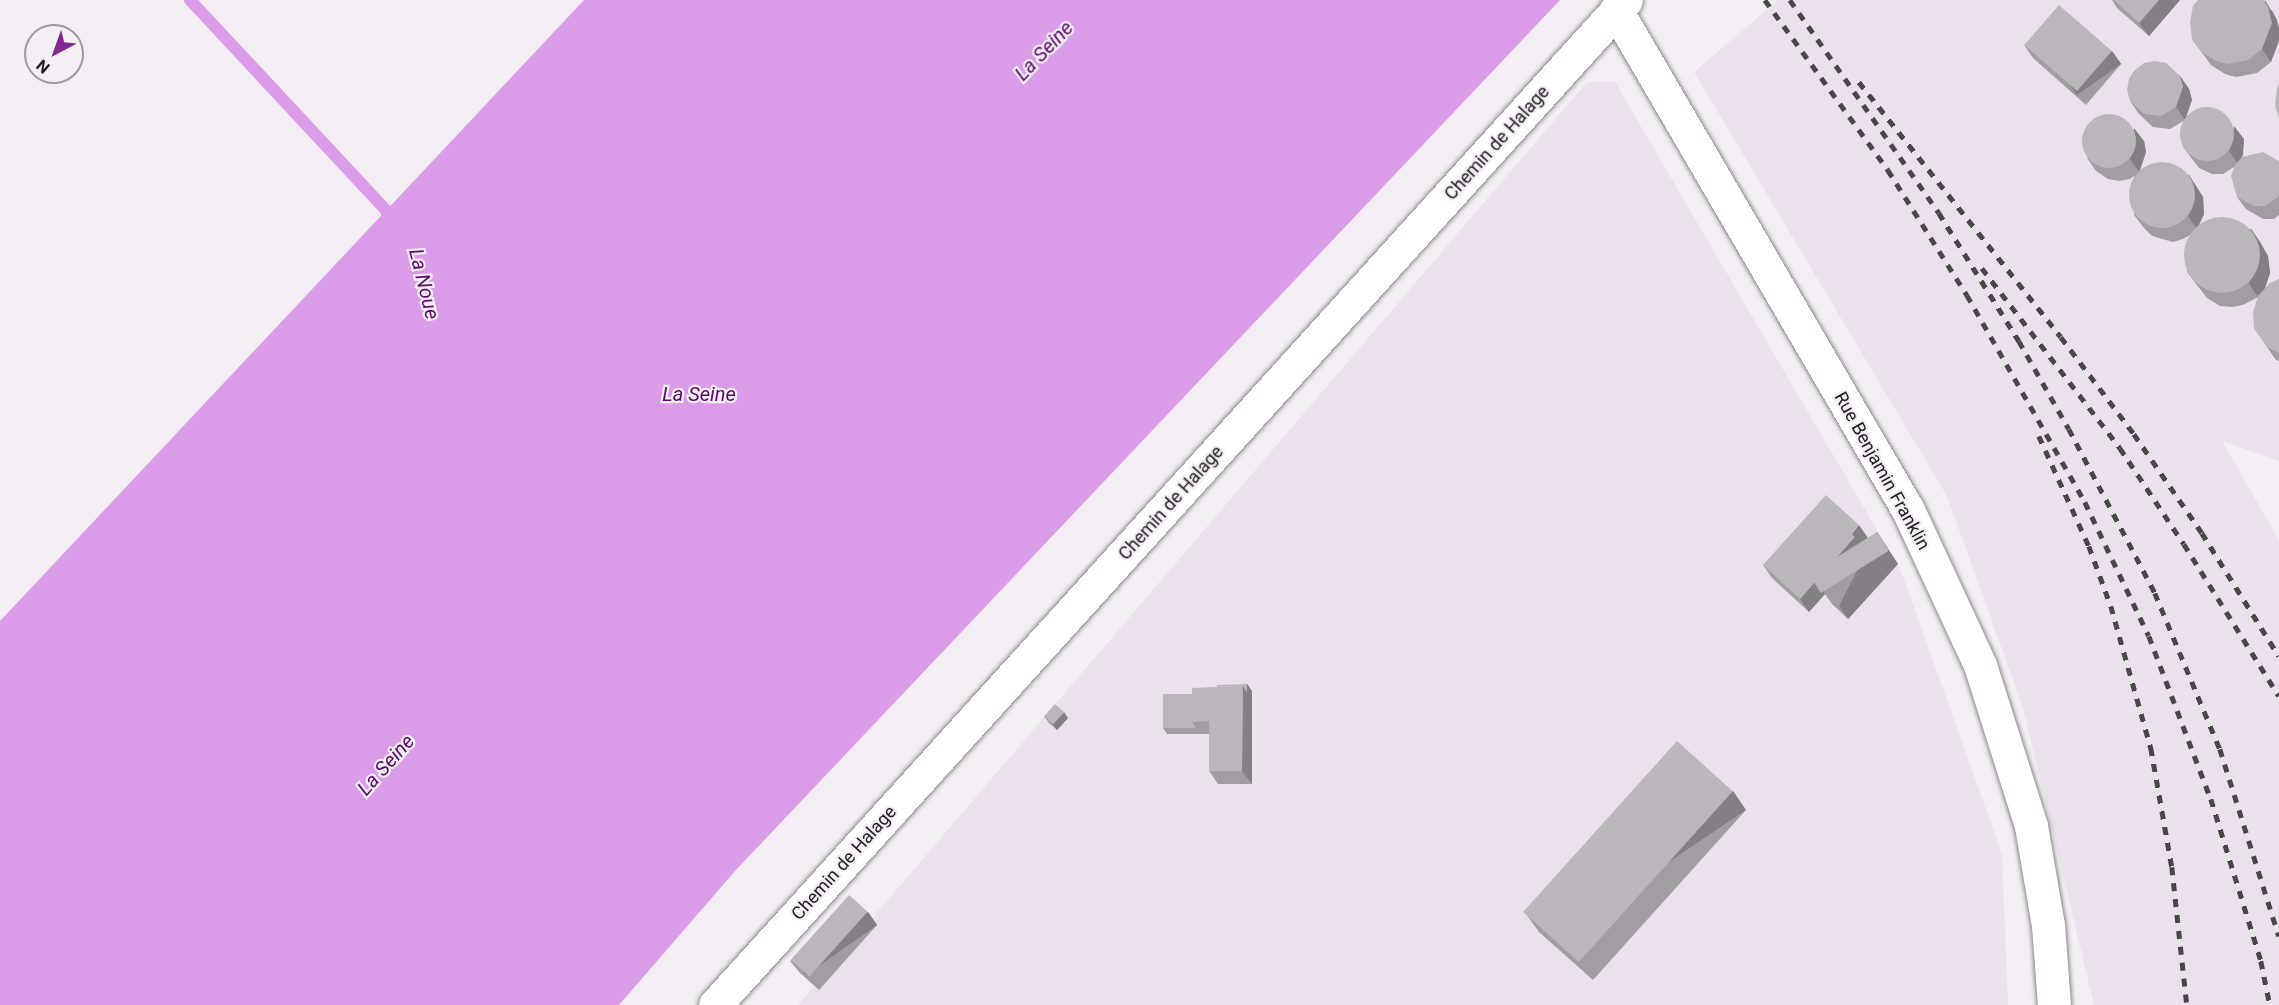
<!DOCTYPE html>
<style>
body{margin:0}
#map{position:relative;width:2279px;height:1005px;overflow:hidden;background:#f3eef4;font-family:Roboto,sans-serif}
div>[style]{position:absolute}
.built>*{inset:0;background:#ebe1ed}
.water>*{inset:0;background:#da9be9}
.stream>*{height:12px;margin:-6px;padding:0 6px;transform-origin:6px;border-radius:6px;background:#da9be9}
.roads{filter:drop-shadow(0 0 2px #8c888d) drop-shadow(0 0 2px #8c888d)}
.minor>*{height:33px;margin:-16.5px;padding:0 16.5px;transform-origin:16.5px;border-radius:16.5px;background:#fff}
.rail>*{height:4.5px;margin-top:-2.25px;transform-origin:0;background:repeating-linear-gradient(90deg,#484648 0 8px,transparent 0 16px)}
.wall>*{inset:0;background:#a19da2}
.shaded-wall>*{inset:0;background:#837f84;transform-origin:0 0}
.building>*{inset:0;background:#bbb6bc;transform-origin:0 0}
.round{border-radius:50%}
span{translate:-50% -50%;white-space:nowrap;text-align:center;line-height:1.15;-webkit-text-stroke:4.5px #f3eef4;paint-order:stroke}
.street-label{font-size:18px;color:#1e1c1e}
.water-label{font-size:20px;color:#5a086a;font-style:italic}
.north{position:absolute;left:24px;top:24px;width:60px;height:60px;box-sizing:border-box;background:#f3eef4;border:2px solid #9e9a9e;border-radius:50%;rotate:221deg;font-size:16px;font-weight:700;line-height:24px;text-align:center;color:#1e1c1e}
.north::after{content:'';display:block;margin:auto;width:21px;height:27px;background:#812895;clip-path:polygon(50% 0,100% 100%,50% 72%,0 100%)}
</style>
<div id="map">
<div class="built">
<i style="clip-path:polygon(1778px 0,2279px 0,2279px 461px,2222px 441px,2279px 540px,2279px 1005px,2094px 1005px,2023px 708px,1947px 496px,1694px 72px)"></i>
<i style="clip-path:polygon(1587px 82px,1615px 82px,1901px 571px,2002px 854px,2008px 1005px,798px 1005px)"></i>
</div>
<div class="water">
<i style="clip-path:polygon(584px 0,1560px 0,735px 871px,619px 1005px,0 1005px,0 621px)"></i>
</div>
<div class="stream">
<i style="left:190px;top:0;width:287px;rotate:47deg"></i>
<i style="left:386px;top:210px;width:15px;rotate:74deg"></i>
</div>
<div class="roads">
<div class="minor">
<i style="left:1616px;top:10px;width:579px;rotate:59.72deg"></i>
<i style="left:1908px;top:510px;width:171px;rotate:65.1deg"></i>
<i style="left:1980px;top:665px;width:169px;rotate:72.4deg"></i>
<i style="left:2031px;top:826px;width:100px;rotate:80.3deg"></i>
<i style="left:2048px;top:925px;width:80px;rotate:85.7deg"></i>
<i style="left:715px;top:1005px;width:1356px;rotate:-47.81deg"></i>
</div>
</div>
<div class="rail">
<i style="left:1765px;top:0;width:210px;rotate:54.1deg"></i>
<i style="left:1888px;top:170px;width:148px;rotate:57.7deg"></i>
<i style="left:1967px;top:295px;width:238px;rotate:60.3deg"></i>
<i style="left:2085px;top:502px;width:148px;rotate:64.5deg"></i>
<i style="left:2149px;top:636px;width:174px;rotate:69.2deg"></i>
<i style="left:2211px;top:799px;width:170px;rotate:72.8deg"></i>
<i style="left:2261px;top:961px;width:45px;rotate:78.4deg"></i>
<i style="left:1790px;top:0;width:260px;rotate:55deg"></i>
<i style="left:1939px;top:213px;width:151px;rotate:58deg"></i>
<i style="left:2019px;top:341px;width:101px;rotate:60.4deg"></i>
<i style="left:2069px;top:429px;width:185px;rotate:62.3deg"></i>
<i style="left:2155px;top:593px;width:169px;rotate:67.4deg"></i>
<i style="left:2220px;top:749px;width:196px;rotate:72.5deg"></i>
<i style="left:1859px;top:82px;width:325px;rotate:51.6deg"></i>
<i style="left:2061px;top:337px;width:121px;rotate:53deg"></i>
<i style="left:2134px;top:434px;width:120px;rotate:55.5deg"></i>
<i style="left:2202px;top:533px;width:145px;rotate:58deg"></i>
<i style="left:1982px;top:268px;width:227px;rotate:52.5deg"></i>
<i style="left:2120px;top:448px;width:115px;rotate:56.3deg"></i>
<i style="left:2184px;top:544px;width:179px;rotate:58deg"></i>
<i style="left:2039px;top:436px;width:121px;rotate:65.6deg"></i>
<i style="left:2089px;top:546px;width:64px;rotate:69.9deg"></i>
<i style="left:2111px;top:606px;width:148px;rotate:74.3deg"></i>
<i style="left:2151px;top:748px;width:121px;rotate:80deg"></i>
<i style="left:2172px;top:867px;width:139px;rotate:83.8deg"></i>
</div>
<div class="wall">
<i style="clip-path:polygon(2112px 0,2180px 0,2149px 36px,2117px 8px)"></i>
<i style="clip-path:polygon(2272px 10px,2277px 20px,2271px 62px,2257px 73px,2236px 77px,2225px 74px,2211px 65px,2192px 39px)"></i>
<i style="clip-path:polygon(2024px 45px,2112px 51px,2121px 64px,2086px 105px,2033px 58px)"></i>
<i style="clip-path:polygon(2180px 76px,2189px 89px,2192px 100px,2186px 116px,2244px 139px,2242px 157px,2279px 161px,2279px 215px,2274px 219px,2263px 219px,2246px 209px,2237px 197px,2234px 167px,2223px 174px,2212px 174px,2199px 168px,2183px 147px,2185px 120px,2170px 129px,2153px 127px,2139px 114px,2130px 101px)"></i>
<i style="clip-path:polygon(2144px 141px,2146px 152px,2140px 171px,2189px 175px,2203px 197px,2204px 214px,2199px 225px,2251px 229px,2260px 242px,2268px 256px,2270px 273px,2265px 288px,2279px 279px,2279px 361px,2276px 360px,2254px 328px,2258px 297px,2243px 305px,2232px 307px,2220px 306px,2207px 298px,2187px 272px,2190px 235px,2183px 239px,2173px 242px,2152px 236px,2144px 228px,2134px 215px,2134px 176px,2130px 179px,2119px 181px,2108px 179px,2096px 171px,2087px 158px)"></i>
<i style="clip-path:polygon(1877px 532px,1898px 564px,1848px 619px,1832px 604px,1825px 594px,1809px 612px,1772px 578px,1763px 565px,1868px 538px,1861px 546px,1863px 548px)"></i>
<i style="clip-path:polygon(1247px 684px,1252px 691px,1252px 784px,1218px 784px,1209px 771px,1209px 734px,1167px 734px,1163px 728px,1192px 694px)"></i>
<i style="clip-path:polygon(1044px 716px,1068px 718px,1057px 730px,1049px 723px)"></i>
<i style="clip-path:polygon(1733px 791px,1746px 810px,1593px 980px,1539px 932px,1526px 914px)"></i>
<i style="clip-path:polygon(868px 912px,877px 925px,819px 990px,800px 973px,790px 961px)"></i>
</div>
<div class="shaded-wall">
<i style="clip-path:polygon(2159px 0,2180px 0,2149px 36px,2139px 23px)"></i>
<i style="clip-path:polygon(2265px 0,2277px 20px,2279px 28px,2279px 41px,2271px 62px,2262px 49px)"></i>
<i style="left:2112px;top:51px;width:16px;height:54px;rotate:55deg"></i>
<i style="clip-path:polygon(2180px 76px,2189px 89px,2192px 100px,2185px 120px,2176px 107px)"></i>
<i style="clip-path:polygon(2234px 126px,2244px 139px,2243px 155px,2238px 164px,2229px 151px)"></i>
<i style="clip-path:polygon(2134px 128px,2144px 141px,2146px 152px,2139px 172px,2130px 159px)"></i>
<i style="clip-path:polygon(2189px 175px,2203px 197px,2204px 214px,2197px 229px,2188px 216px)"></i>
<i style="clip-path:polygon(2251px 229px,2260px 242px,2268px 256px,2270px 273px,2265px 288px,2258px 297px,2249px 284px)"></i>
<i style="clip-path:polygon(1859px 525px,1868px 538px,1861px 546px,1864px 550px,1823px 591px,1825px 594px,1809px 612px,1800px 599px)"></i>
<i style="clip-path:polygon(1877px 532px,1898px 564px,1848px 619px,1839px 606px)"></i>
<i style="clip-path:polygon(1247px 684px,1252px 691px,1252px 784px,1242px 771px,1243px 686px)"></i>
<i style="clip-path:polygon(1064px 712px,1068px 718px,1057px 730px,1053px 724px)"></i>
<i style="left:1733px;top:791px;width:23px;height:229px;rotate:56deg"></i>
<i style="left:868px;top:912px;width:16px;height:87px;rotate:55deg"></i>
</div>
<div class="building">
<i style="clip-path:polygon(2114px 0,2159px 0,2139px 23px)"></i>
<i style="clip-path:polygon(2198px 0,2264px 0,2268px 7px,2272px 23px,2262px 49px,2248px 60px,2227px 64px,2216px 61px,2202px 52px,2192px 39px,2190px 22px,2193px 6px)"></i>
<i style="left:2059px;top:5px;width:70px;height:53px;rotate:41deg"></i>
<i style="clip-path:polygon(2155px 61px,2166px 63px,2180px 76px,2183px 87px,2176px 107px,2161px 116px,2144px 114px,2130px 101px,2127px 90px,2129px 79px,2134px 71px,2144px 63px)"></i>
<i style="clip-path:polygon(2279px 83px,2279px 118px,2275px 106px,2277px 88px)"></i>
<i class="round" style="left:2180px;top:107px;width:54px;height:54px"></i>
<i class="round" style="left:2082px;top:114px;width:54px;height:54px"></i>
<i style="clip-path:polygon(2263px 152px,2279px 161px,2279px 196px,2265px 206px,2254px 206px,2237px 197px,2231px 176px,2235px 165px,2242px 157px)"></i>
<i class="round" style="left:2129px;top:162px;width:66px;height:66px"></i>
<i class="round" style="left:2184px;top:217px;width:76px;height:76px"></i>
<i style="clip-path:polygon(2279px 279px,2279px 353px,2267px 347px,2254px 328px,2253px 312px,2258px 296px,2270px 283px)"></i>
<i style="clip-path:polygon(1826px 495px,1859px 525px,1851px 534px,1855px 537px,1800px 599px,1763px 565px)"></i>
<i style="left:1877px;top:532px;width:22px;height:80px;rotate:58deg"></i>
<i style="clip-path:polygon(1247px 684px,1247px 693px,1243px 686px,1217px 687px,1217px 685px)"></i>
<i style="clip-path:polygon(1243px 686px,1242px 771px,1209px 771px,1209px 721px,1192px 722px,1192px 688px)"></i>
<i style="clip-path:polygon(1163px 694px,1192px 694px,1192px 722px,1196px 728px,1163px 728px)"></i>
<i style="left:1055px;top:704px;width:12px;height:16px;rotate:42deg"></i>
<i style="left:1677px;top:741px;width:75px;height:230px;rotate:42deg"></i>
<i style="left:849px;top:895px;width:25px;height:87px;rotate:42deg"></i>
</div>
<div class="street-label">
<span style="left:1497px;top:143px;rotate:-48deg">Chemin de Halage</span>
<span style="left:1882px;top:471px;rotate:61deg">Rue Benjamin Franklin</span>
<span style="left:1171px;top:503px;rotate:-48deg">Chemin de Halage</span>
<span style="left:844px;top:863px;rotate:-48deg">Chemin de Halage</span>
</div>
<div class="water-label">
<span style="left:1044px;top:51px;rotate:-46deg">La Seine</span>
<span style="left:424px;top:284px;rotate:76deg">La Noue</span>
<span style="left:699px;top:394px">La Seine</span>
<span style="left:386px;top:765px;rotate:-48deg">La Seine</span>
</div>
<div class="north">N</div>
</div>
